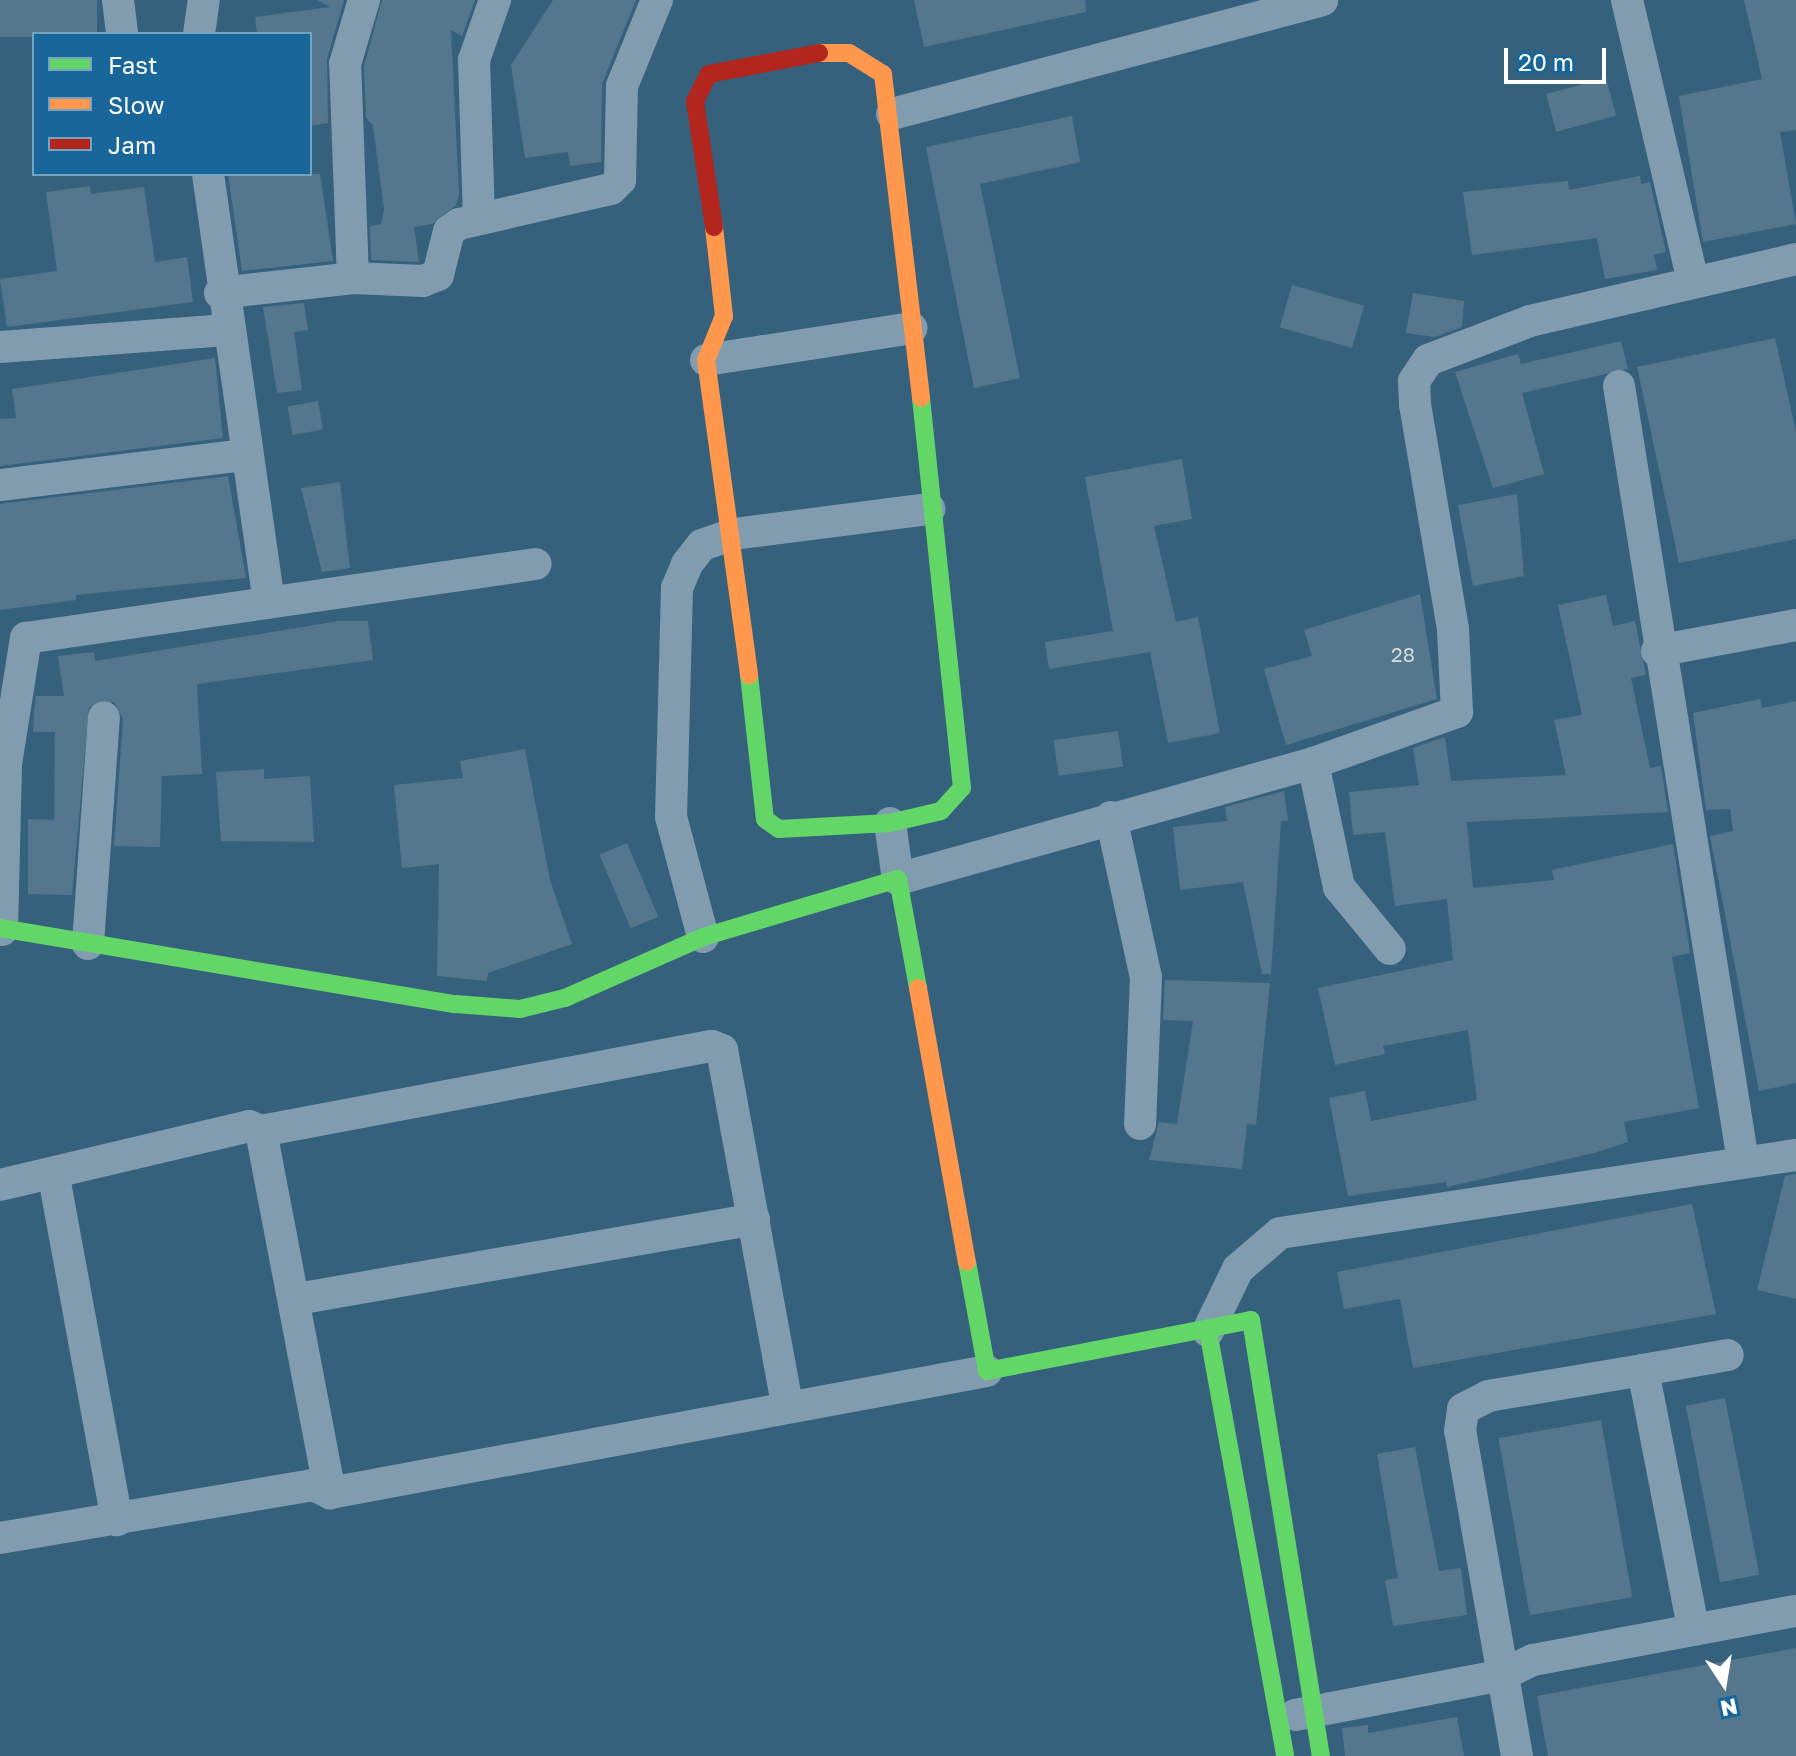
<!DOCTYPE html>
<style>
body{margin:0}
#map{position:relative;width:1796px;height:1756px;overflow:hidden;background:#36617d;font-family:"Golos Text",sans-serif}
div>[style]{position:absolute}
.building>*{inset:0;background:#55778d;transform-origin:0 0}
.street>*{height:32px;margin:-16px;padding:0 16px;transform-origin:16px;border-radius:16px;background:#819caf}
.fast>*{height:18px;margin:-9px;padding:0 9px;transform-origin:9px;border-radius:9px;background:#63d668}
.slow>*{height:18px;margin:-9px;padding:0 9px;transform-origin:9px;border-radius:9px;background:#ff974d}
.jam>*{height:18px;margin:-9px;padding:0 9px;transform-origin:9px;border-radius:9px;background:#b3261e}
span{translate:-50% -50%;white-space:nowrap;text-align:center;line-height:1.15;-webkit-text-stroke:6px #19679a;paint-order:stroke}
.number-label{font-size:20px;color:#d4dde2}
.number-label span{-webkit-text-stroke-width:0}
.legend{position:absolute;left:32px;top:32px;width:280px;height:144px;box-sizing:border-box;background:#19679a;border:2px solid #75a4c2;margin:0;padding:10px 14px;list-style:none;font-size:24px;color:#fff}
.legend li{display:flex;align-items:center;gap:16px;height:40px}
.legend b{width:40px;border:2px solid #75a4c2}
.north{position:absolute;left:1684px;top:1644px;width:80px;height:80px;-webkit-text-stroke:6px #19679a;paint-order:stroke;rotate:168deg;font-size:22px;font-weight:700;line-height:32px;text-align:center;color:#fff}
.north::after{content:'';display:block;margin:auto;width:28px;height:36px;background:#fff;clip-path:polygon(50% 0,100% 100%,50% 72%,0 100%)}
.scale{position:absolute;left:1504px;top:48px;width:102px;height:36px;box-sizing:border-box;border:4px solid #fff;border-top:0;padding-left:10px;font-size:24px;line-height:28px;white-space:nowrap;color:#fff;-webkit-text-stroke:6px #19679a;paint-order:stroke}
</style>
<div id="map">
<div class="building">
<i style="left:0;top:0;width:97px;height:37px"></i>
<i style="clip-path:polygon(317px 0,344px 0,327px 59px,328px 123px,310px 126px,310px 34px,257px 34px,255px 17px,330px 7px)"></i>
<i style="clip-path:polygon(382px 0,475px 0,462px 36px,451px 30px,459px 195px,456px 205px,432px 224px,414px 227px,419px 262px,371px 260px,370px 226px,381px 224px,384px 210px,373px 125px,366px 118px,364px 66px)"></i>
<i style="clip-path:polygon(553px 0,636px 0,602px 84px,601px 162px,570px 166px,568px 152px,525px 158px,511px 65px)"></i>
<i style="clip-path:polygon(914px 0,1085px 0,1086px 12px,924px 47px)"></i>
<i style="clip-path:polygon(1744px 0,1796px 0,1796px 130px,1780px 132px,1796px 224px,1703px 242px,1679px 96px,1762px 79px)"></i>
<i style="left:1606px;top:78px;width:39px;height:62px;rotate:75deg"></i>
<i style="clip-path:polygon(1072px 116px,1080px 162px,980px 184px,1020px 378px,974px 388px,926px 147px)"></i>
<i style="clip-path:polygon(228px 174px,320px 174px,333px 261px,242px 271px)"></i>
<i style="clip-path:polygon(1640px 176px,1641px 184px,1650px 182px,1666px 252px,1654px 255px,1657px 270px,1605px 279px,1597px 238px,1472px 255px,1463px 192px,1568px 181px,1569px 190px)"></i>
<i style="clip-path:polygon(90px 186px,91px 194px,144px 187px,155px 262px,187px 257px,193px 302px,7px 327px,0 279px,57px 271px,46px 192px)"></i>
<i style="left:1292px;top:285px;width:75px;height:44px;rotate:16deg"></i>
<i style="clip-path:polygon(1413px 293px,1464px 301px,1462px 327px,1435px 337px,1406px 333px)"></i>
<i style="clip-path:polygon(304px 303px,308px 330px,294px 332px,302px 390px,277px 393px,263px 307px)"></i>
<i style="clip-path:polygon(1775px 338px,1796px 432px,1796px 539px,1679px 563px,1637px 367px)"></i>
<i style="clip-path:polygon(1621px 341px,1628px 369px,1522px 393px,1544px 474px,1493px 488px,1455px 372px,1518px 354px,1521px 364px)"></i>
<i style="clip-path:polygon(215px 358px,223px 438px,0 466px,0 419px,16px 418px,12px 389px)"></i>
<i style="left:318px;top:401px;width:29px;height:31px;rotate:80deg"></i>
<i style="clip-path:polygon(1182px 459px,1192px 519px,1154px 526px,1176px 622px,1198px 617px,1220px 733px,1168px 743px,1150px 652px,1049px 669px,1045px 642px,1113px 631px,1085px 477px)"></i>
<i style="clip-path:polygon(228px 476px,246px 578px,76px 595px,76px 600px,0 610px,0 504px)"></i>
<i style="clip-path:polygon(340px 482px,350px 568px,322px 572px,301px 488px)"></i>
<i style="clip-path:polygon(1517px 494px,1524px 576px,1473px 586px,1458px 505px)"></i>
<i style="clip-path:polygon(1420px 594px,1437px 699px,1286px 745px,1264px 669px,1312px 656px,1304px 630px)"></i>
<i style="clip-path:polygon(1606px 595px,1613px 626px,1635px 621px,1646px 675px,1631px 678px,1650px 768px,1661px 766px,1668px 812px,1467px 822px,1473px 888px,1554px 880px,1552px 870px,1673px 844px,1690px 953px,1672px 957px,1699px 1108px,1624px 1122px,1628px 1142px,1594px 1153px,1447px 1187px,1446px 1182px,1348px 1196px,1329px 1098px,1365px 1091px,1371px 1121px,1477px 1100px,1468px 1030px,1383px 1046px,1385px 1054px,1335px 1065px,1318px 988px,1453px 960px,1447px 899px,1395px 906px,1385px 832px,1353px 835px,1349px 792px,1419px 785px,1413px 748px,1445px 737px,1451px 781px,1566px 775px,1554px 720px,1582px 715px,1558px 605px)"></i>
<i style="clip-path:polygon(339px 621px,368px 621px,373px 660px,197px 684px,202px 774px,162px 776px,160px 847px,114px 846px,123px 719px,114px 702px,89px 707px,72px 895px,28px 894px,28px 819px,54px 820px,55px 732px,33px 732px,34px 711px,36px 696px,64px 696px,58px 656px,94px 652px,95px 661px)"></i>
<i style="clip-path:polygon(1760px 699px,1762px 708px,1796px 701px,1796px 1083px,1759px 1091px,1710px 836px,1733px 831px,1730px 809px,1706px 810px,1693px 713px)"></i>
<i style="left:1118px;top:731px;width:36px;height:65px;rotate:82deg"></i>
<i style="clip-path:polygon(525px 749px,550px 880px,572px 944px,488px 973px,487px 981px,437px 976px,439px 864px,402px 868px,394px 785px,463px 778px,460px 761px)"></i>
<i style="clip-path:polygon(264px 769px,264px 779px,310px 776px,314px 842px,221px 841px,216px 772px)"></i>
<i style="clip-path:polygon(1284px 791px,1288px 821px,1281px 821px,1271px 974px,1262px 974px,1243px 882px,1180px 890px,1173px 827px,1227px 821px,1225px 807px)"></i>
<i style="left:627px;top:843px;width:80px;height:30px;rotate:67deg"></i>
<i style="clip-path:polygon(1165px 980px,1270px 983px,1256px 1125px,1247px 1124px,1242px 1169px,1149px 1160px,1159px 1122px,1177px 1124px,1193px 1021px,1163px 1020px)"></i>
<i style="clip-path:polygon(1796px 1174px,1796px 1299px,1757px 1290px,1785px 1176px)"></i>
<i style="clip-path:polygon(1692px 1204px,1716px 1314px,1413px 1368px,1400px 1299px,1344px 1309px,1337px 1272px)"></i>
<i style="left:1725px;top:1398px;width:180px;height:40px;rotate:79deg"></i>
<i style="left:1601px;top:1420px;width:180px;height:104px;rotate:80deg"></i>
<i style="clip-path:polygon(1415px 1447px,1439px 1571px,1461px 1568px,1467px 1615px,1393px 1626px,1385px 1580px,1398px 1578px,1377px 1454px)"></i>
<i style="clip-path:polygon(1796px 1648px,1796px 1756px,1548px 1756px,1537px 1696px)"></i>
<i style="clip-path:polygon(1457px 1717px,1464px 1756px,1345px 1756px,1342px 1728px,1368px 1725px,1368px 1733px)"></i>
</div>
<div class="street">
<i style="left:118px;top:0;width:34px;rotate:83deg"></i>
<i style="left:1627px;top:0;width:290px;rotate:76.8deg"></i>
<i style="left:199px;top:34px;width:34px;rotate:-82deg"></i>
<i style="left:892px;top:114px;width:445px;rotate:-14.8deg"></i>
<i style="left:208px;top:174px;width:433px;rotate:81.9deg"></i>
<i style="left:479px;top:219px;width:159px;rotate:-91.8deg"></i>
<i style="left:474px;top:60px;width:64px;rotate:-70.7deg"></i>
<i style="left:353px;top:278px;width:214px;rotate:-92.1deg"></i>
<i style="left:345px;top:64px;width:67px;rotate:-73.5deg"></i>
<i style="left:220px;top:293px;width:134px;rotate:-6.4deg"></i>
<i style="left:353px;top:278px;width:70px;rotate:2.5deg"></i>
<i style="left:423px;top:281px;width:16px;rotate:-22deg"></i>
<i style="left:438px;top:275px;width:45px;rotate:-76deg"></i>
<i style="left:449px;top:231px;width:12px;rotate:-35deg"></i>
<i style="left:459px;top:224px;width:156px;rotate:-13deg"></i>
<i style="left:611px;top:189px;width:13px;rotate:-45deg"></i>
<i style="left:620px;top:180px;width:94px;rotate:-88.8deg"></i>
<i style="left:622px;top:86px;width:93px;rotate:-67.9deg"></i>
<i style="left:0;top:347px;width:227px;rotate:-4.3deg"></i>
<i style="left:706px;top:360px;width:208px;rotate:-8.8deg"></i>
<i style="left:1619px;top:386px;width:785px;rotate:80.91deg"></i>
<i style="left:0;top:485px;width:245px;rotate:-7deg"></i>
<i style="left:1657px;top:651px;width:141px;rotate:-10.6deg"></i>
<i style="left:1313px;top:763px;width:127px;rotate:78.2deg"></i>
<i style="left:1339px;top:887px;width:80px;rotate:50.6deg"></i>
<i style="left:1111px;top:817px;width:164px;rotate:77.7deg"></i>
<i style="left:1146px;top:977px;width:147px;rotate:92.3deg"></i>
<i style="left:890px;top:823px;width:57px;rotate:81.9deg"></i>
<i style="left:898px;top:879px;width:431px;rotate:-15.6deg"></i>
<i style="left:1313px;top:763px;width:153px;rotate:-19.5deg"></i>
<i style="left:1457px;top:712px;width:83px;rotate:-92.8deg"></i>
<i style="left:1453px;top:629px;width:227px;rotate:-99.6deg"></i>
<i style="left:1415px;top:405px;width:24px;rotate:-92deg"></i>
<i style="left:1414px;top:381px;width:25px;rotate:-56deg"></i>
<i style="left:1428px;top:360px;width:109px;rotate:-20.9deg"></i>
<i style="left:1530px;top:321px;width:273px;rotate:-13.1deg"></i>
<i style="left:2px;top:930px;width:166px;rotate:-88.6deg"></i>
<i style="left:6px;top:764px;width:128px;rotate:-81deg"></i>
<i style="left:26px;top:638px;width:515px;rotate:-8.26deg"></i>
<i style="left:703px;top:937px;width:124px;rotate:-104.9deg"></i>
<i style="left:671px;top:817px;width:229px;rotate:-88.5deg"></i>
<i style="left:677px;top:588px;width:26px;rotate:-67deg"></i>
<i style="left:687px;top:564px;width:24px;rotate:-52deg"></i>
<i style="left:702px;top:545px;width:34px;rotate:-19deg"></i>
<i style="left:734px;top:534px;width:197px;rotate:-7.3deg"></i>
<i style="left:88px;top:944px;width:227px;rotate:-86deg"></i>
<i style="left:261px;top:1131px;width:459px;rotate:-10.7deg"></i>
<i style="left:712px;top:1046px;width:11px;rotate:22deg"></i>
<i style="left:722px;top:1050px;width:361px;rotate:79.6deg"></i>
<i style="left:54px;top:1177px;width:349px;rotate:79.6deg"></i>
<i style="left:0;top:1185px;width:256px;rotate:-13.3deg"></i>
<i style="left:249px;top:1126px;width:13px;rotate:23deg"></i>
<i style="left:261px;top:1131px;width:369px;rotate:79.2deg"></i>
<i style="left:297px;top:1299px;width:464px;rotate:-9.9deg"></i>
<i style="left:1208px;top:1331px;width:69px;rotate:-64.2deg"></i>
<i style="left:1238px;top:1269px;width:55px;rotate:-40.6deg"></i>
<i style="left:1280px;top:1233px;width:522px;rotate:-8.6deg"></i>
<i style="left:1643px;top:1370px;width:86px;rotate:-10deg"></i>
<i style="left:0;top:1538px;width:317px;rotate:-9.6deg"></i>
<i style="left:313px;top:1485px;width:19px;rotate:25deg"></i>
<i style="left:330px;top:1493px;width:668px;rotate:-10.52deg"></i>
<i style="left:1295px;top:1715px;width:211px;rotate:-10.9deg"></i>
<i style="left:1502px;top:1675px;width:34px;rotate:-26deg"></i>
<i style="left:1533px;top:1660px;width:268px;rotate:-10.6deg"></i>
<i style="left:1517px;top:1756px;width:330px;rotate:-99.9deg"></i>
<i style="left:1460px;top:1431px;width:22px;rotate:-82deg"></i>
<i style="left:1463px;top:1409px;width:28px;rotate:-27deg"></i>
<i style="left:1488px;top:1396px;width:157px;rotate:-9.5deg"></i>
<i style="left:1643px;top:1370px;width:263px;rotate:79deg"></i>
</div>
<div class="fast">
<i style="left:749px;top:675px;width:145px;rotate:83.7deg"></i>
<i style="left:765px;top:819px;width:17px;rotate:36deg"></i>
<i style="left:779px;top:829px;width:111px;rotate:-3.1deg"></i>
<i style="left:890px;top:823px;width:52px;rotate:-13.2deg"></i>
<i style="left:941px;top:811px;width:31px;rotate:-48deg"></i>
<i style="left:962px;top:788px;width:392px;rotate:-96deg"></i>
<i style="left:0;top:928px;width:462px;rotate:9.5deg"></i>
<i style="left:456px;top:1004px;width:64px;rotate:4.5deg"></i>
<i style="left:520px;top:1009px;width:46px;rotate:-13.7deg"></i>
<i style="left:565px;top:998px;width:151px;rotate:-23.8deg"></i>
<i style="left:703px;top:937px;width:203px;rotate:-16.6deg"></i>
<i style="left:898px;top:879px;width:111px;rotate:79.6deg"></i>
<i style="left:967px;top:1262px;width:111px;rotate:79.6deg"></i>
<i style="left:987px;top:1371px;width:269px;rotate:-10.9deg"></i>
<i style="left:1251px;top:1320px;width:442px;rotate:80.9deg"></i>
<i style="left:1208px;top:1331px;width:432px;rotate:79.7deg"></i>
</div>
<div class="slow">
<i style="left:819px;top:53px;width:30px"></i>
<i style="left:849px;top:53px;width:40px;rotate:32deg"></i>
<i style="left:883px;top:74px;width:326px;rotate:83.3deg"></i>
<i style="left:714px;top:227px;width:90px;rotate:83.6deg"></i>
<i style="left:724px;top:316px;width:48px;rotate:112.2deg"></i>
<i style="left:706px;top:360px;width:318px;rotate:82.2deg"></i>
<i style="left:918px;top:988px;width:278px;rotate:79.9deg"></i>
</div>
<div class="jam">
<i style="left:714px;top:227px;width:127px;rotate:-98.6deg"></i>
<i style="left:695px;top:101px;width:30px;rotate:-63deg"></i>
<i style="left:709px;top:74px;width:112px;rotate:-10.8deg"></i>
</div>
<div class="number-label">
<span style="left:1403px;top:654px">28</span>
</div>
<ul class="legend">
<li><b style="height:10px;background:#63d668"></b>Fast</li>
<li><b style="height:10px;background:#ff974d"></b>Slow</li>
<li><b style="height:10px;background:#b3261e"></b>Jam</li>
</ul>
<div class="north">N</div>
<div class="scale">20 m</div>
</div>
